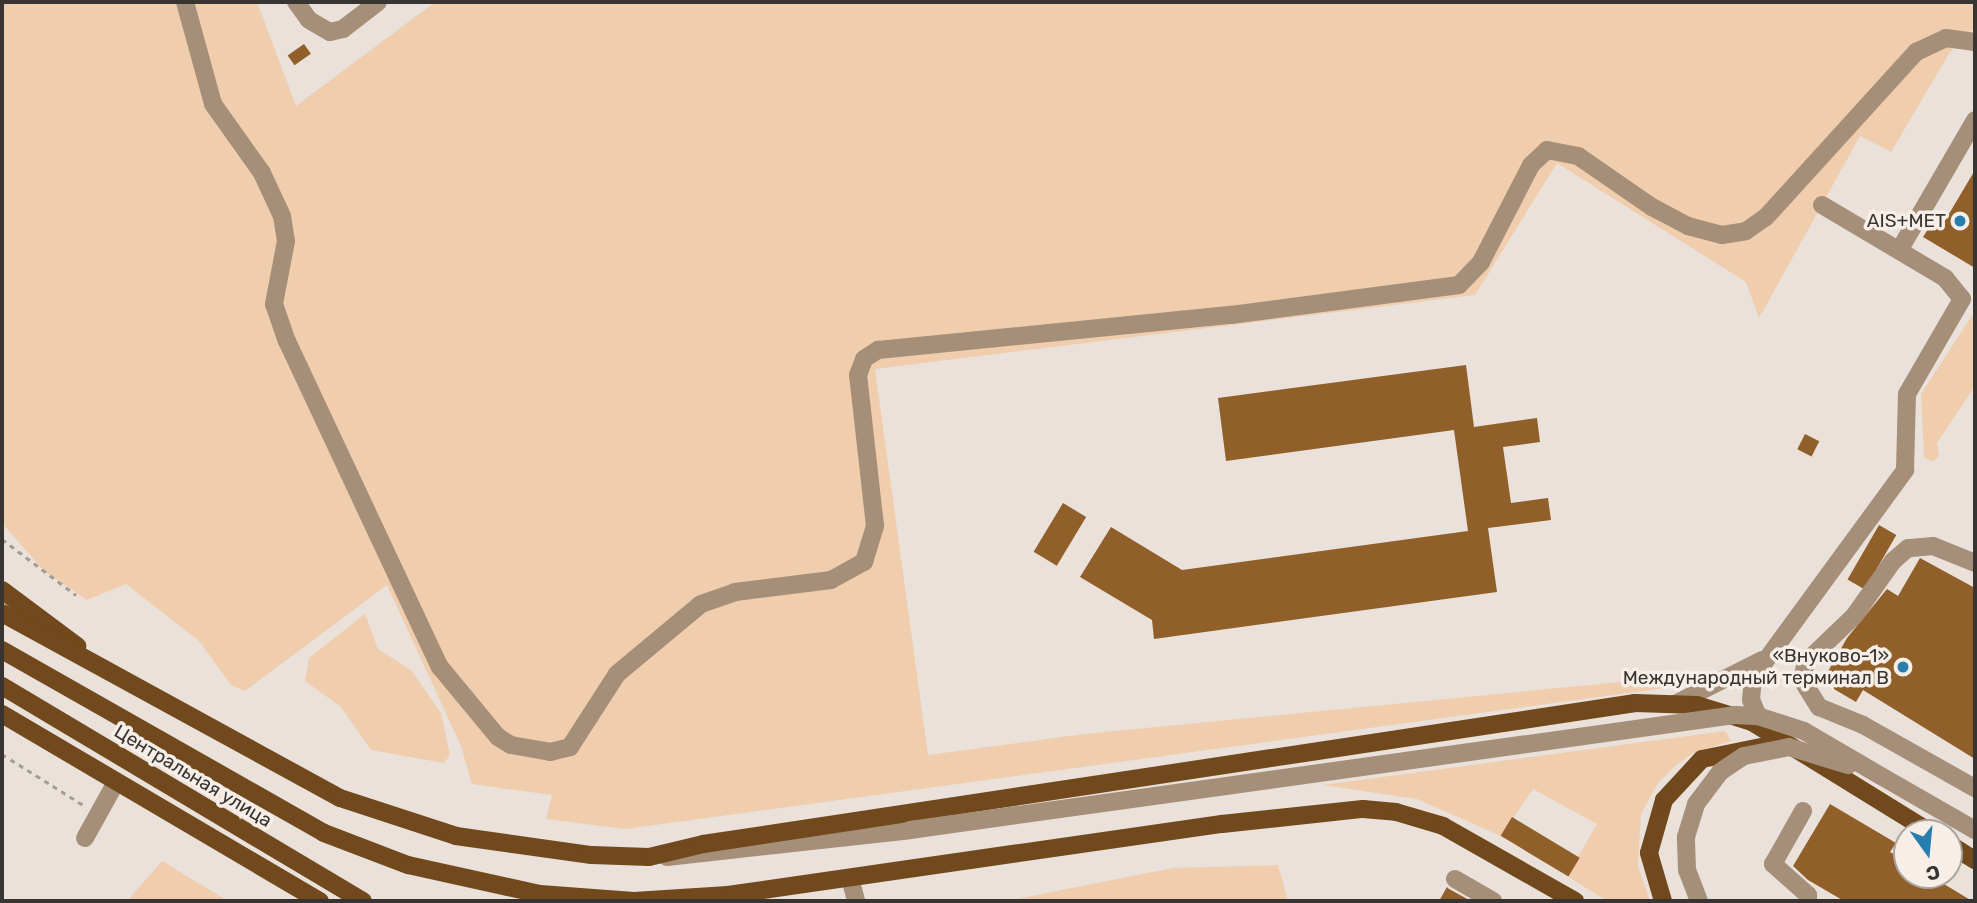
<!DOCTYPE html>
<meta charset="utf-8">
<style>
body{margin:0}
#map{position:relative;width:1977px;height:903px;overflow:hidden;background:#e9e1da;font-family:Rubik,sans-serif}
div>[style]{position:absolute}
.green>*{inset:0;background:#f0cdad}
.building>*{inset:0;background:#915f29;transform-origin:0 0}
.path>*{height:2.5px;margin-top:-1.25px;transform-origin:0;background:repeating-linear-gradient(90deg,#a39d98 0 5px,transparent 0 10px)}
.minor>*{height:18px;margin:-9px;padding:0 9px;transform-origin:9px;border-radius:9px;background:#a68f78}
.major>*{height:18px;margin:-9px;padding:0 9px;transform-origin:9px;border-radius:9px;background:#71491c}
.minor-bridge>*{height:18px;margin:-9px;padding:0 9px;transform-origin:9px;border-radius:9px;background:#a68f78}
.dots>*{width:19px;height:19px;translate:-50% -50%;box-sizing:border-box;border:4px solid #f6eee7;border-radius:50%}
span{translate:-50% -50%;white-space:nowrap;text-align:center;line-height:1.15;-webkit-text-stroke:7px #f6eee7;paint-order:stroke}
.poi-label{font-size:19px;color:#373432}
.right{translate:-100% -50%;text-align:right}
.street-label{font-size:19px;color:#373432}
.frame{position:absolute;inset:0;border:4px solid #373432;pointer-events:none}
.north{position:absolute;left:1893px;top:819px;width:70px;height:70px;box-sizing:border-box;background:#f6eee7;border:2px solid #aaa49f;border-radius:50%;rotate:165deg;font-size:19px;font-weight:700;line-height:28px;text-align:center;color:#373432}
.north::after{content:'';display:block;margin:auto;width:24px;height:32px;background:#2a7eae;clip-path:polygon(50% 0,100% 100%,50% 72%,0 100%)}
</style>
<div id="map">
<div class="green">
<i style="clip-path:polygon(2px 2px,257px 2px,296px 106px,435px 2px,1975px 2px,1975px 27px,1950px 52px,1891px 152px,1860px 136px,1759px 318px,1746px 282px,1557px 163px,1475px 295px,875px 369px,928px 755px,1084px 734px,1662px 678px,1665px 688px,625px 829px,546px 819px,552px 795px,472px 784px,461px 746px,387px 585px,245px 691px,231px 685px,199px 641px,126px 584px,87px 600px,44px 571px,2px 523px)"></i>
<i style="clip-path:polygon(1975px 311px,1975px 386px,1937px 443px,1939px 456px,1932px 462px,1924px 457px,1921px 394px)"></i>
<i style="clip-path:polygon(365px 614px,378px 649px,411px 670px,441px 713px,450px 755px,444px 763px,371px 750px,341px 707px,305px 681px,309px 658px)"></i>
<i style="clip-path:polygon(1725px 731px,1731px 741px,1693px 753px,1674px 767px,1658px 783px,1641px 814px,1638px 866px,1650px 901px,1607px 901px,1567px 876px,1597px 824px,1533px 789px,1501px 836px,1417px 799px,1323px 785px)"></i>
<i style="clip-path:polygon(162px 861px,228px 901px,127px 901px)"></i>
<i style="clip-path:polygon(1278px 865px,1288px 901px,1006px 901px,1173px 868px)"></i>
</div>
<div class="building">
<i style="left:304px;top:44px;width:12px;height:20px;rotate:55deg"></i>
<i style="clip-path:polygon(1975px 170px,1975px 268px,1923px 237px,1935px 218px,1943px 224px)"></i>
<i style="clip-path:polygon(1466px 365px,1474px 427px,1537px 418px,1540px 442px,1503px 447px,1511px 503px,1548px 498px,1551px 520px,1488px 528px,1497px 592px,1154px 639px,1152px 620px,1080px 577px,1111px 527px,1182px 570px,1468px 531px,1454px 430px,1226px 461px,1218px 398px)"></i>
<i style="left:1805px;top:434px;width:16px;height:17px;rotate:27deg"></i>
<i style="left:1063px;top:503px;width:27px;height:57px;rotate:31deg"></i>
<i style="left:1879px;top:525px;width:20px;height:63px;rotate:30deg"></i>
<i style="clip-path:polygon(1920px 558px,1975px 588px,1975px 759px,1863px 690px,1856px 702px,1822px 682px,1847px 638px,1887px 589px,1898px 596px)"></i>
<i style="clip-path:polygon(1830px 804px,1896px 843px,1890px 852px,1907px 862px,1907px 875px,1929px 875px,1972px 901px,1844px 901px,1808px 880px,1793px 866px)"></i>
<i style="left:1512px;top:817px;width:79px;height:22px;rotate:31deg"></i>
<i style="clip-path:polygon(1447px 887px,1449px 889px,1471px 901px,1439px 901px)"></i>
</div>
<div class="path">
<i style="left:2px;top:539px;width:93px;rotate:37.1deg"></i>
<i style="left:2px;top:754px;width:98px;rotate:32.1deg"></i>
</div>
<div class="minor">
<i style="left:185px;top:2px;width:106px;rotate:74.6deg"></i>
<i style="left:213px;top:104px;width:85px;rotate:54.6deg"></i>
<i style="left:262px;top:173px;width:47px;rotate:65.1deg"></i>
<i style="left:282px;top:216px;width:25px;rotate:81deg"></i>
<i style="left:286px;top:241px;width:64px;rotate:100.8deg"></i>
<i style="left:274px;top:304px;width:39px;rotate:71deg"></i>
<i style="left:287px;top:341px;width:360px;rotate:64.9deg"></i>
<i style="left:440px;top:667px;width:91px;rotate:50.4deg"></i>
<i style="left:498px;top:737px;width:15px;rotate:32deg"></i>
<i style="left:511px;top:745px;width:40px;rotate:10deg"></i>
<i style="left:550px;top:752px;width:21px;rotate:-14deg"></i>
<i style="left:570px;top:747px;width:87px;rotate:-57.2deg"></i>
<i style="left:617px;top:674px;width:109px;rotate:-39.8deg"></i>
<i style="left:701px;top:604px;width:36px;rotate:-19deg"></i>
<i style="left:735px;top:592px;width:97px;rotate:-7.1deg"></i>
<i style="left:831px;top:580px;width:38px;rotate:-29deg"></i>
<i style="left:864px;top:562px;width:38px;rotate:-73deg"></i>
<i style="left:875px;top:526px;width:152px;rotate:-96.4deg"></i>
<i style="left:858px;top:375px;width:17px;rotate:-69deg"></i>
<i style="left:864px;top:359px;width:17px;rotate:-33deg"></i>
<i style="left:878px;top:350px;width:355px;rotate:-5.7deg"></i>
<i style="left:1231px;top:315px;width:230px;rotate:-7.5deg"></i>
<i style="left:1459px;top:285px;width:32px;rotate:-46deg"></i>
<i style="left:1481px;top:262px;width:109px;rotate:-62.7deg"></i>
<i style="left:1531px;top:165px;width:22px;rotate:-43deg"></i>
<i style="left:1547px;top:150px;width:32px;rotate:11deg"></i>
<i style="left:1578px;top:156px;width:90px;rotate:34.6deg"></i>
<i style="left:1652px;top:207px;width:41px;rotate:27.8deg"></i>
<i style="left:1688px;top:226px;width:35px;rotate:15deg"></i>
<i style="left:1722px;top:235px;width:24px;rotate:-9deg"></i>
<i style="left:1746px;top:231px;width:24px;rotate:-35deg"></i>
<i style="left:1766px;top:217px;width:223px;rotate:-47.7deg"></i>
<i style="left:1916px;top:52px;width:33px;rotate:-25deg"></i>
<i style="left:1946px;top:38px;width:29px;rotate:8deg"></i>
<i style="left:296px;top:2px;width:22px;rotate:54deg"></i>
<i style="left:309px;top:20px;width:24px;rotate:30deg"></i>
<i style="left:330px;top:32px;width:13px;rotate:-13deg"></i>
<i style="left:343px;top:29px;width:44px;rotate:-37.6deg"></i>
<i style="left:1900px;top:249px;width:149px;rotate:-59.8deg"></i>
<i style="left:1975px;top:563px;width:45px;rotate:-158deg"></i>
<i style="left:1933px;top:546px;width:25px;rotate:175deg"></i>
<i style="left:1908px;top:548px;width:20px;rotate:139deg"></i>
<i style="left:1893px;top:561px;width:67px;rotate:125.3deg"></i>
<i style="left:1854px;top:616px;width:66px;rotate:136.2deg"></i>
<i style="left:1806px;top:662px;width:18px;rotate:103deg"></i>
<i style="left:1802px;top:680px;width:32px;rotate:58deg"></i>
<i style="left:1819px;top:707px;width:48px;rotate:22.2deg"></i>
<i style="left:1863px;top:725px;width:129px;rotate:29.4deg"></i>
<i style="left:1675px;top:704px;width:97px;rotate:-26.8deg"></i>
<i style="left:1763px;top:728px;width:30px;rotate:-113deg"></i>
<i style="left:1751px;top:700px;width:22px;rotate:-85deg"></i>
<i style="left:1753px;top:678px;width:258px;rotate:-53.8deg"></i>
<i style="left:1905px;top:470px;width:76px;rotate:-88.5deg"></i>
<i style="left:1907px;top:394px;width:110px;rotate:-59.9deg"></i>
<i style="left:1962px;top:299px;width:27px;rotate:-129deg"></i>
<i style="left:1945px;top:278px;width:143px;rotate:-149.3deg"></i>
<i style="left:1881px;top:776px;width:108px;rotate:29.9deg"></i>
<i style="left:1803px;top:811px;width:61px;rotate:119.5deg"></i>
<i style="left:1773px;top:864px;width:47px;rotate:41.5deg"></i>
<i style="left:1808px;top:895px;width:6px;rotate:90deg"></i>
<i style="left:85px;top:838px;width:64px;rotate:-61deg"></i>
<i style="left:667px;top:857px;width:244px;rotate:-6.3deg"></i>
<i style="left:850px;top:878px;width:24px;rotate:75deg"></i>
<i style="left:1455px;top:879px;width:44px;rotate:30.1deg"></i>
</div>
<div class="major">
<i style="left:2px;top:590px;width:94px;rotate:36.7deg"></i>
<i style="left:2px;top:613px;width:385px;rotate:28.7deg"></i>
<i style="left:340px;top:798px;width:122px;rotate:18.1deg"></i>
<i style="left:456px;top:836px;width:137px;rotate:8deg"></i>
<i style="left:592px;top:855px;width:57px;rotate:2deg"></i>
<i style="left:649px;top:857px;width:56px;rotate:-13.5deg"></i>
<i style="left:703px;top:844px;width:943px;rotate:-8.6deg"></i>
<i style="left:1635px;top:703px;width:62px;rotate:1.8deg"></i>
<i style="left:1697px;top:705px;width:58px;rotate:17.2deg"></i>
<i style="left:1752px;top:722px;width:211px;rotate:31.7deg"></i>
<i style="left:2px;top:650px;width:370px;rotate:29.6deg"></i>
<i style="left:324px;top:833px;width:90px;rotate:20.9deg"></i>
<i style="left:408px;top:865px;width:135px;rotate:12.4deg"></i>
<i style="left:540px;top:894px;width:94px;rotate:4.3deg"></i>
<i style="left:634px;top:901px;width:94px;rotate:-3.7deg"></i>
<i style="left:728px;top:895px;width:499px;rotate:-8.2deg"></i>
<i style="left:1222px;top:824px;width:142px;rotate:-6.1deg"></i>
<i style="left:1363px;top:809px;width:33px;rotate:5deg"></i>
<i style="left:1396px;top:812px;width:49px;rotate:16.6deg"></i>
<i style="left:1443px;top:826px;width:152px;rotate:29.6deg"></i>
<i style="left:2px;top:686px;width:420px;rotate:30.8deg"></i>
<i style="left:2px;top:714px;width:369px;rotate:30.5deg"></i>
<i style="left:1949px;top:844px;width:31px;rotate:32deg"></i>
<i style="left:1663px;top:901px;width:50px;rotate:-106.3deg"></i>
<i style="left:1649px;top:853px;width:55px;rotate:-74.2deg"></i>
<i style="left:1664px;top:800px;width:56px;rotate:-47.2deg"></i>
<i style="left:1702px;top:759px;width:60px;rotate:-11.5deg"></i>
</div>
<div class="minor-bridge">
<i style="left:910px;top:830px;width:834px;rotate:-7.93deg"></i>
<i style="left:1736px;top:715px;width:22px;rotate:3deg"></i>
<i style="left:1758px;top:716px;width:48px;rotate:18.1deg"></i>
<i style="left:1804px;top:731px;width:89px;rotate:30.3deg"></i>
<i style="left:1699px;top:901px;width:33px;rotate:-111deg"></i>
<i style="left:1687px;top:870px;width:33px;rotate:-92deg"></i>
<i style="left:1686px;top:837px;width:34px;rotate:-73deg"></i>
<i style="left:1696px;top:804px;width:40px;rotate:-53deg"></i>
<i style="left:1720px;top:772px;width:29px;rotate:-34deg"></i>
<i style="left:1744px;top:756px;width:46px;rotate:-11.3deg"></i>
<i style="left:1789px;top:747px;width:62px;rotate:17deg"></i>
</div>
<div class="dots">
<i style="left:1960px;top:221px;background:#2a7eae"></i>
<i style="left:1903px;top:667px;background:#2a7eae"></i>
</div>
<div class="poi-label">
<span class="right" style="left:1946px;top:221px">AIS+MET</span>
<span class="right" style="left:1889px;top:667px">«Внуково-1»<br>Международный терминал B</span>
</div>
<div class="street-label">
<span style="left:193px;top:776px;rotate:31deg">Центральная улица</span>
</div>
<div class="frame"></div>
<div class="north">С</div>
</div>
